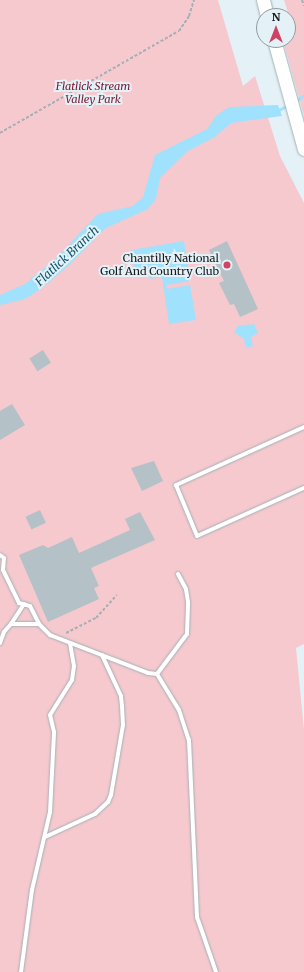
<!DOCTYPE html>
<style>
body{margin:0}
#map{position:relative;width:304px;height:972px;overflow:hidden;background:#e4f1f7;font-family:Merriweather,serif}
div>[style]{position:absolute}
.green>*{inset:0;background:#f6c9ce}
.water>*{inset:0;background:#a0e1fd}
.stream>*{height:3px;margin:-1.5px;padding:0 1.5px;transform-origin:1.5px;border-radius:1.5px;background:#a0e1fd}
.building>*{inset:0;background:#b4c1c6;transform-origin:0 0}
.path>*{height:2px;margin-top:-1px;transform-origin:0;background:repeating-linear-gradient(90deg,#a5afb4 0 3px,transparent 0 5px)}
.roads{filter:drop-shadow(0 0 1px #a4b1b6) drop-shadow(0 0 1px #a4b1b6)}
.service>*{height:4px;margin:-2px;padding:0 2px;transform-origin:2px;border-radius:2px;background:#fff}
.primary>*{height:13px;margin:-6.5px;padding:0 6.5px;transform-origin:6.5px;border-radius:6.5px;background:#fff}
.dots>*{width:11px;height:11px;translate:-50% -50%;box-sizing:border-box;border:2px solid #e4f1f7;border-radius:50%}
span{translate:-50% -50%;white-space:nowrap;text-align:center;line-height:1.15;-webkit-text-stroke:4px #e4f1f7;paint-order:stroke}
.park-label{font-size:11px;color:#741930;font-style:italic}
.poi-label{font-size:11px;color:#161a1c}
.right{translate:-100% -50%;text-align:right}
.water-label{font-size:12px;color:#10566e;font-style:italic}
.north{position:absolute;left:256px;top:8px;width:40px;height:40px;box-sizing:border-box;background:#e4f1f7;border:1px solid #929b9f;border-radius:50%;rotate:0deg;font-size:11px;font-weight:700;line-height:16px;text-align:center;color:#161a1c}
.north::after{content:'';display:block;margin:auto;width:14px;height:18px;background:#d14162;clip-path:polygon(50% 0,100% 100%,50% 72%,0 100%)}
</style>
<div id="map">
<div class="green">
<i style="clip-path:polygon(0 0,218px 0,243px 86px,255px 76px,280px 156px,304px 203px,304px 644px,296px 648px,304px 730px,304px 972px,0 972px)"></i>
<i style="clip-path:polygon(284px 0,304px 0,304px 115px,283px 40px,295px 36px)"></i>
</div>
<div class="water">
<i style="clip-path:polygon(278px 105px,282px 116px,231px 123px,215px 137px,188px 151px,160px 178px,156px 199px,148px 209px,106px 228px,69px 265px,41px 289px,25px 299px,0 305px,0 295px,25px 284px,55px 259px,98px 214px,133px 206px,143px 197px,155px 155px,207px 129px,216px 116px,229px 107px)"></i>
<i style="clip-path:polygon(184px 241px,190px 281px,166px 285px,167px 289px,190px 285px,196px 320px,169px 324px,162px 277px,150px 279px,148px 268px,135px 271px,131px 250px)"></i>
<i style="clip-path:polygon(254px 324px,258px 333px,251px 337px,253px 346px,246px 348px,244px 339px,234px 332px,238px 326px)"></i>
</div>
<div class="stream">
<i style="left:294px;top:102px;width:12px;rotate:-35deg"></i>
<i style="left:276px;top:111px;width:14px;rotate:-25deg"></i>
</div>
<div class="building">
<i style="clip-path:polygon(227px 241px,258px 309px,240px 317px,234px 304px,230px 305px,219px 283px,224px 281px,209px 250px)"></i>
<i style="left:43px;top:350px;width:15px;height:16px;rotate:58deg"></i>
<i style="clip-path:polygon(12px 404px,25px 425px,0 440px,0 411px)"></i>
<i style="clip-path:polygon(154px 461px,163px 481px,142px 491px,131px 468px)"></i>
<i style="left:40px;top:510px;width:14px;height:16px;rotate:65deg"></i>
<i style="clip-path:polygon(140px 512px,155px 540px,91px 568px,99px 586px,94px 588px,99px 599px,48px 622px,19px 555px,43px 545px,48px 548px,72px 537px,79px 553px,130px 530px,125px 519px)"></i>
</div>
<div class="path">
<i style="left:302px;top:0;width:6px;rotate:72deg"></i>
<i style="left:0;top:133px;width:206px;rotate:-29.7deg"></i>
<i style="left:179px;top:31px;width:18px;rotate:-56deg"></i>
<i style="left:189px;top:16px;width:17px;rotate:-73deg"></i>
<i style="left:66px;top:633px;width:34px;rotate:-27deg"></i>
<i style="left:96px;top:618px;width:31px;rotate:-48deg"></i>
</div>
<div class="roads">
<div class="service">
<i style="left:304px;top:427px;width:141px;rotate:155.6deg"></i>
<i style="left:176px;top:485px;width:55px;rotate:67.6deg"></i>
<i style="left:197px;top:536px;width:117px;rotate:-24.2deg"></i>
<i style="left:0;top:555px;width:5px;rotate:37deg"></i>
<i style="left:4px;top:558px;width:12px;rotate:95deg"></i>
<i style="left:3px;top:570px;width:37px;rotate:64deg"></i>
<i style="left:19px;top:603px;width:11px;rotate:15deg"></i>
<i style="left:30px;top:606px;width:20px;rotate:63deg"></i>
<i style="left:39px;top:624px;width:16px;rotate:45deg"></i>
<i style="left:50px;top:635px;width:105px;rotate:21.2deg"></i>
<i style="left:148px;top:673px;width:9px;rotate:6deg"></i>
<i style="left:157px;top:674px;width:50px;rotate:-53.1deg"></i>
<i style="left:187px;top:634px;width:32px;rotate:-88deg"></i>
<i style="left:188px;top:602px;width:13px;rotate:-99deg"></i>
<i style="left:186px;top:589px;width:17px;rotate:-118deg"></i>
<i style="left:24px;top:604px;width:24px;rotate:123deg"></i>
<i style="left:11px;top:624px;width:28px"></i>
<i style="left:0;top:643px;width:12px;rotate:-70deg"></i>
<i style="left:4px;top:632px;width:11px;rotate:-49deg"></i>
<i style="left:157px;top:674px;width:42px;rotate:58.6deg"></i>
<i style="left:179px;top:710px;width:32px;rotate:72deg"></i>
<i style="left:189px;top:740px;width:177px;rotate:87.4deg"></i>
<i style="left:197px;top:917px;width:58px;rotate:70.9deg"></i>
<i style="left:45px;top:837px;width:55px;rotate:-24.7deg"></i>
<i style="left:95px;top:814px;width:18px;rotate:-43deg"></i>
<i style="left:108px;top:802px;width:8px;rotate:-67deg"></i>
<i style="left:111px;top:795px;width:71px;rotate:-80.3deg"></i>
<i style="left:123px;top:725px;width:19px;rotate:-93deg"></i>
<i style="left:122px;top:706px;width:10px;rotate:-96deg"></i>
<i style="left:121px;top:696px;width:45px;rotate:-114.9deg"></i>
<i style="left:21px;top:972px;width:83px;rotate:-82.4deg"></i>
<i style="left:32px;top:890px;width:80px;rotate:-77deg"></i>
<i style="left:50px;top:812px;width:80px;rotate:-87.1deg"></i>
<i style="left:54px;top:732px;width:17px;rotate:-103deg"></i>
<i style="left:50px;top:715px;width:41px;rotate:-57.8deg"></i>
<i style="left:72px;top:680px;width:14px;rotate:-82deg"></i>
<i style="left:74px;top:666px;width:23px;rotate:-100deg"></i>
</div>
<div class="primary">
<i style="left:263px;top:0;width:16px;rotate:76deg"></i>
<i style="left:274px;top:40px;width:113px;rotate:74.6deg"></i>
</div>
</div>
<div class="dots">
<i style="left:227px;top:265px;background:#d14162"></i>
</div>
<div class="park-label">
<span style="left:93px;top:93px">Flatlick Stream<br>Valley Park</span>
</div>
<div class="poi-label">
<span class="right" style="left:219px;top:265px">Chantilly National<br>Golf And Country Club</span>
</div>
<div class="water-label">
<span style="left:67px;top:256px;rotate:-43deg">Flatlick Branch</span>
</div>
<div class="north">N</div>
</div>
